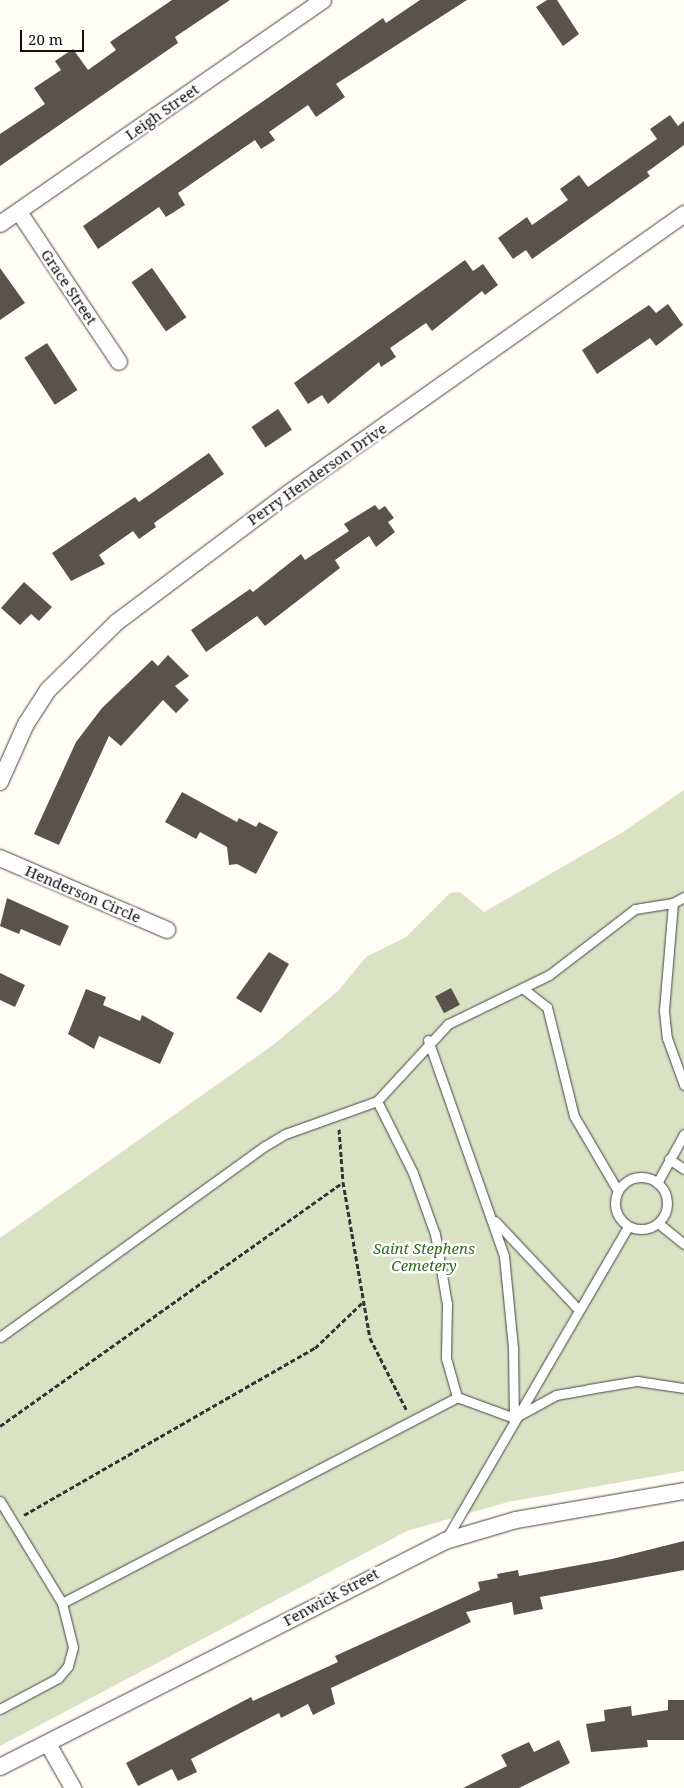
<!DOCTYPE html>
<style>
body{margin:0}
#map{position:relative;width:684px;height:1788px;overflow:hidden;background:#fffdf5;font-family:"Noto Serif",serif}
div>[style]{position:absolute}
.cemetery>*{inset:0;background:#d9e3c4}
.building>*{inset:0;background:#5a524d;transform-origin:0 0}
.path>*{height:3px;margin-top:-1.5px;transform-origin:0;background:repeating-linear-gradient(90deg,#333 0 5px,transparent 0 7.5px)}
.roads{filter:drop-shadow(0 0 1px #444) drop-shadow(0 0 1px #444)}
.lane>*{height:9px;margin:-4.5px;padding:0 4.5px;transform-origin:4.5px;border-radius:4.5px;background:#fff}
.lane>.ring{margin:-4.5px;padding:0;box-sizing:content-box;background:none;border:9px solid #fff;border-radius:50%}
.street>*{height:16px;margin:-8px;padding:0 8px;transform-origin:8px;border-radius:8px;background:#fff}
span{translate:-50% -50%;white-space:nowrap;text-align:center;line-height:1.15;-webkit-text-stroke:5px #fff;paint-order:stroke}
.street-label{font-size:15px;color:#111}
.park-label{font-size:15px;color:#2f6b1f;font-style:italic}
.scale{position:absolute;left:20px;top:30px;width:64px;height:22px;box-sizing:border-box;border:2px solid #111;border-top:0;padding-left:6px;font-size:15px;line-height:18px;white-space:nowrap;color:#111;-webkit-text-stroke:4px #fff;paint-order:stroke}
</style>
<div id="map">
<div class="cemetery">
<i style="clip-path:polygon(684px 790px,684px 1471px,508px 1502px,407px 1531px,0 1746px,0 1238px,273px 1045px,339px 990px,366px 957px,406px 937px,450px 893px,460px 892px,484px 912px,623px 832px)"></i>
</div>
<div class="building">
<i style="clip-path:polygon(172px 0,230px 0,175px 37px,178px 43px,0 166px,0 134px,45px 104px,34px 88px,61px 70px,55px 61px,73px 49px,88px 70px,116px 50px,110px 42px)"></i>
<i style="clip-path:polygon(420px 0,467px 0,336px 84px,345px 97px,316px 117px,308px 105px,269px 132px,275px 140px,261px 149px,255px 140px,178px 193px,185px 205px,166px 217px,159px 207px,98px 249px,83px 226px,383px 18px,386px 23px)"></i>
<i style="clip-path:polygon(547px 0,557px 0,579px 34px,563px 46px,536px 7px)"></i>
<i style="clip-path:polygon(670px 115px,678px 126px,684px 121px,684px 145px,647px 172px,650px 176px,532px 259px,526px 250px,513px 259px,498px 238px,527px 217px,532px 225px,568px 200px,560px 189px,579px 175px,588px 187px,657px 139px,650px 129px)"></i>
<i style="clip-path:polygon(465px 260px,473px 271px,483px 264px,498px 285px,485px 295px,482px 291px,432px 331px,426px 323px,390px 348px,396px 357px,381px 367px,379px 362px,328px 404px,322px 395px,308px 404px,294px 383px)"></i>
<i style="clip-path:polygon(0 268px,25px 303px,0 320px)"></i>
<i style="left:152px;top:268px;width:60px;height:25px;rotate:55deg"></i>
<i style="clip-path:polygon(668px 304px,683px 325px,656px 346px,650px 338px,597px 374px,582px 350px,649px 305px,656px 313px)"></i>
<i style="left:47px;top:343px;width:56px;height:27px;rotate:57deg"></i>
<i style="left:278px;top:409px;width:25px;height:32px;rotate:56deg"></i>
<i style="clip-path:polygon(209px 453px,224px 474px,154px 523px,156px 527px,139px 539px,133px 531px,99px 555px,105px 564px,71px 581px,52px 553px,135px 497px,139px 502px)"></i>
<i style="clip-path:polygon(375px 505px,379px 510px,385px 506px,394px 518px,388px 522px,395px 532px,376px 547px,369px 536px,335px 560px,340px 568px,265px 626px,257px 616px,206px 652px,191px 630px,250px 589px,253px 592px,301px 554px,305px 560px,349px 531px,344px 524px)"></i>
<i style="clip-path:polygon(24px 582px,52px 607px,39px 621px,31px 614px,20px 625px,1px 608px)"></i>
<i style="clip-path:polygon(168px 655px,189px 676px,175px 686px,189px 700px,176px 713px,163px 700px,121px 746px,109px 736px,59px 845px,34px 834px,76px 742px,102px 708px,152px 660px,158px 666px)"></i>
<i style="clip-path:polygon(182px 792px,237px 822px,239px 818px,256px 827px,259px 822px,278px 832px,256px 874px,237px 864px,229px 865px,227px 847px,200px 832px,196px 839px,165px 822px)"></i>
<i style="clip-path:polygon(7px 898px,69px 926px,60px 946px,21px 929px,19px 934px,0 926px)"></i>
<i style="clip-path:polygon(269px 952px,289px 964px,261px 1013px,236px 998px)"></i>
<i style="clip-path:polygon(0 973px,25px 985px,15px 1007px,0 1000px)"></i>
<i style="left:451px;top:988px;width:19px;height:18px;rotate:62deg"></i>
<i style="clip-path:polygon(86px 989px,106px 997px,103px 1005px,140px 1021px,142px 1015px,174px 1033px,160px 1064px,99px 1036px,94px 1049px,68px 1034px)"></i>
<i style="clip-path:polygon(684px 1541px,684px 1570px,540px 1597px,543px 1609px,514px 1615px,512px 1602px,466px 1612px,471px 1622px,331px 1688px,335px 1704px,313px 1715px,308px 1704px,281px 1718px,279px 1713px,191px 1759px,197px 1772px,178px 1781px,172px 1769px,138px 1786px,126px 1763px,251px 1697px,253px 1701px,338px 1662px,335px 1656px,480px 1590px,478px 1582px,498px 1578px,497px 1574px,518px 1570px,519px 1576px,612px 1559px)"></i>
<i style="clip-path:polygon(668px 1700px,684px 1700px,684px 1740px,647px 1740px,648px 1747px,591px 1752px,586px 1724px,605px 1721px,604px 1710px,631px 1706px,632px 1716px,668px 1710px)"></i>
<i style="clip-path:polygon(559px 1740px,570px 1763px,519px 1788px,463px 1788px,507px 1766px,501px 1755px,529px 1742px,534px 1752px)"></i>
</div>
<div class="path">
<i style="left:339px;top:1129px;width:53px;rotate:85.7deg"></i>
<i style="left:343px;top:1182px;width:158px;rotate:80.2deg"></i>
<i style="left:370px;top:1338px;width:80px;rotate:63.1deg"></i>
<i style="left:0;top:1426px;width:421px;rotate:-35.4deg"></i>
<i style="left:24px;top:1515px;width:336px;rotate:-29.9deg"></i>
<i style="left:315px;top:1348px;width:65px;rotate:-43.8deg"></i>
</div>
<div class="roads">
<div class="lane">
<i style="left:673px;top:903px;width:108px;rotate:94.8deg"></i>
<i style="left:664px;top:1011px;width:27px;rotate:84deg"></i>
<i style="left:667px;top:1038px;width:50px;rotate:70.1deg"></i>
<i style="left:525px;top:990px;width:28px;rotate:38deg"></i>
<i style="left:547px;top:1007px;width:112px;rotate:76.1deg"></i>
<i style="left:574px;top:1116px;width:87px;rotate:59.6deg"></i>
<i style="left:428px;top:1040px;width:229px;rotate:70.6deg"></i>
<i style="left:504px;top:1256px;width:92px;rotate:84.4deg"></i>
<i style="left:513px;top:1348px;width:70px;rotate:89.2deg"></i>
<i style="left:377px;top:1101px;width:80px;rotate:63.4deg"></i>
<i style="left:413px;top:1173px;width:65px;rotate:70.2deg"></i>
<i style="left:435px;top:1234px;width:71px;rotate:80.3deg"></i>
<i style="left:447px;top:1304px;width:54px;rotate:91.1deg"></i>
<i style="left:446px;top:1358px;width:41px;rotate:74.2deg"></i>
<i style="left:457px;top:1397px;width:61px;rotate:20.2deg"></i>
<i style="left:514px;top:1418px;width:48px;rotate:-28.7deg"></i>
<i style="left:556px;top:1395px;width:34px;rotate:-10deg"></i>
<i style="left:589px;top:1389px;width:49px;rotate:-9.5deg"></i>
<i style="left:637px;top:1381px;width:48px;rotate:8.5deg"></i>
<i style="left:669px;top:1159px;width:18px;rotate:34deg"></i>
<i class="ring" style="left:615px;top:1177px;width:43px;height:43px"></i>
<i style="left:657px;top:1183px;width:56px;rotate:-61.1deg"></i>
<i style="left:495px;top:1221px;width:122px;rotate:46.7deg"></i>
<i style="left:658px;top:1223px;width:33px;rotate:39deg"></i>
<i style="left:0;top:1337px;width:327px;rotate:-35.8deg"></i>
<i style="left:265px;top:1146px;width:23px;rotate:-31deg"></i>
<i style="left:285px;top:1134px;width:98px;rotate:-19.7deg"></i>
<i style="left:377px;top:1101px;width:105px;rotate:-47.3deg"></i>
<i style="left:448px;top:1024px;width:112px;rotate:-25.9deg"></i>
<i style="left:549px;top:975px;width:108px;rotate:-37.5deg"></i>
<i style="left:635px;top:909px;width:38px;rotate:-9deg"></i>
<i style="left:673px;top:903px;width:13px;rotate:-29deg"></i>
<i style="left:0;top:1501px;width:119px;rotate:58.7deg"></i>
<i style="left:62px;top:1603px;width:45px;rotate:76deg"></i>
<i style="left:73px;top:1647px;width:20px;rotate:105deg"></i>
<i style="left:68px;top:1666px;width:16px;rotate:130deg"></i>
<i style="left:58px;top:1678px;width:66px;rotate:151.9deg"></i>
<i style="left:445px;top:1541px;width:364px;rotate:-59.8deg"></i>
<i style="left:62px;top:1603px;width:445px;rotate:-27.5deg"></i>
</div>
<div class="street">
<i style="left:19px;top:212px;width:180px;rotate:56.3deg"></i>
<i style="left:0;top:224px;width:393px;rotate:-34.7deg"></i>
<i style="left:0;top:782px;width:64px;rotate:-65.9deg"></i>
<i style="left:26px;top:724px;width:40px;rotate:-57.1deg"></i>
<i style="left:48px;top:690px;width:97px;rotate:-44.6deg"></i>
<i style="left:117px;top:622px;width:215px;rotate:-36.9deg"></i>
<i style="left:289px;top:493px;width:484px;rotate:-35.2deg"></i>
<i style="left:0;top:858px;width:182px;rotate:23.3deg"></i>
<i style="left:48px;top:1744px;width:51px;rotate:60.4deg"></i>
<i style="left:0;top:1767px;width:499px;rotate:-26.9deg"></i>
<i style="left:445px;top:1541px;width:74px;rotate:-16.5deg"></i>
<i style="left:516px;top:1520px;width:170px;rotate:-9.8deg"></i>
</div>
</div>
<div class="street-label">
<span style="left:162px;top:112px;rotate:-35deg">Leigh Street</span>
<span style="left:69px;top:287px;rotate:56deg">Grace Street</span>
<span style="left:317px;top:474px;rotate:-35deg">Perry Henderson Drive</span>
<span style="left:83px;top:894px;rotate:23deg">Henderson Circle</span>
<span style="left:331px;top:1597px;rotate:-28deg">Fenwick Street</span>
</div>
<div class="park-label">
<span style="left:424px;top:1257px">Saint Stephens<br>Cemetery</span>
</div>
<div class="scale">20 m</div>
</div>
